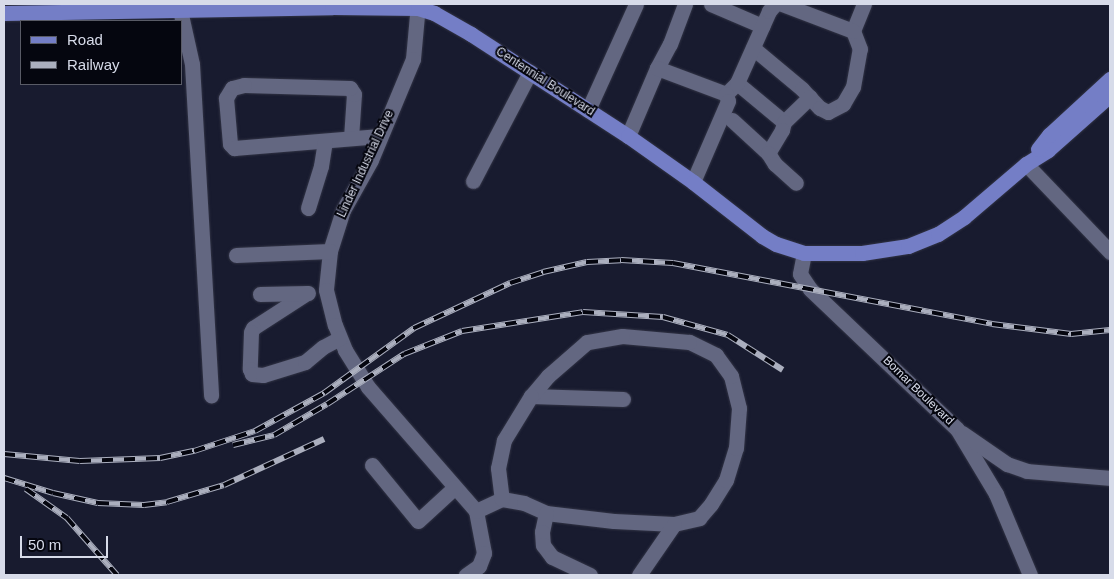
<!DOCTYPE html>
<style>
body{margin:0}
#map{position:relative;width:1114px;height:579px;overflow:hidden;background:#181b2f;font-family:Helvetica,sans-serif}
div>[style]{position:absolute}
.roads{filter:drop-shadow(0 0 1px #323445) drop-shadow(0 0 1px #323445)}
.minor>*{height:15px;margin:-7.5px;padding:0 7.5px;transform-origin:7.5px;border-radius:7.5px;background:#636781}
.major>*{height:15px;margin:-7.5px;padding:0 7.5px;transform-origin:7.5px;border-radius:7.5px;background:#747ec6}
.rail>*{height:5.5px;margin-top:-2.75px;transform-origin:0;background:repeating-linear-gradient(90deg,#05060f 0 11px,#abafbe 0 22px);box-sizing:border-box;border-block:1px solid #abafbe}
span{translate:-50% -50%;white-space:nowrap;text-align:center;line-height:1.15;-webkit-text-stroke:4px #05060f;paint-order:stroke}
.street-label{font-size:12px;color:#d7dbe9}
.frame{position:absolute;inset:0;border:5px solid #d7dbe9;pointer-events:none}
.legend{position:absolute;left:20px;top:20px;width:162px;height:65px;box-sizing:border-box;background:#05060f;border:1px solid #595b66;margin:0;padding:6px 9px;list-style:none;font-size:15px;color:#d7dbe9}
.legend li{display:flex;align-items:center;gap:10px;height:25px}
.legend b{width:25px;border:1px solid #595b66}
.scale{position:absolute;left:20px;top:536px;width:88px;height:22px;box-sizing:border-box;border:2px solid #d7dbe9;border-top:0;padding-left:6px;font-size:15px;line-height:18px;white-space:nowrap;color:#d7dbe9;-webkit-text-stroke:4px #05060f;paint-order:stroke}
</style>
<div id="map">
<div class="roads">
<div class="minor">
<i style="left:418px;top:4px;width:55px;rotate:95.2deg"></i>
<i style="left:413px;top:59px;width:109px;rotate:112.6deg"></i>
<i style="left:371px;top:160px;width:57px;rotate:119.2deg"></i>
<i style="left:343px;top:210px;width:43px;rotate:107.6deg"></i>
<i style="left:330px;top:251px;width:39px;rotate:96deg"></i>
<i style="left:326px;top:290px;width:36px;rotate:76deg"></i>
<i style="left:335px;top:325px;width:27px;rotate:68deg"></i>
<i style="left:345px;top:350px;width:44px;rotate:58.1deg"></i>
<i style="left:368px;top:387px;width:164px;rotate:48.9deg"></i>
<i style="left:476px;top:511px;width:43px;rotate:79.2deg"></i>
<i style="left:484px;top:553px;width:14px;rotate:111deg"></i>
<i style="left:479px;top:566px;width:16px;rotate:145deg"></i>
<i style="left:711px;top:4px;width:56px;rotate:23.3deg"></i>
<i style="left:180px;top:10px;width:55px;rotate:77.5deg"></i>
<i style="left:192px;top:64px;width:332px;rotate:86.7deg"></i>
<i style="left:853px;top:31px;width:29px;rotate:-68deg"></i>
<i style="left:753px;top:48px;width:64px;rotate:39.9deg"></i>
<i style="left:802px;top:89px;width:26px;rotate:47deg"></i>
<i style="left:820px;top:108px;width:9px;rotate:27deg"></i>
<i style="left:828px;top:112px;width:17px;rotate:-28deg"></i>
<i style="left:843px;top:104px;width:20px;rotate:-60deg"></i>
<i style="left:853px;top:87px;width:39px;rotate:-80deg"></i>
<i style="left:860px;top:49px;width:19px;rotate:-111deg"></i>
<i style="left:853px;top:31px;width:76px;rotate:-159.2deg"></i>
<i style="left:657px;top:68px;width:27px;rotate:-62deg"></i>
<i style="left:670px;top:44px;width:43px;rotate:-69.4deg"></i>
<i style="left:737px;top:83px;width:61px;rotate:39.7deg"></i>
<i style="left:784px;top:122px;width:36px;rotate:-44deg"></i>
<i style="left:726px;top:94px;width:16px;rotate:-45deg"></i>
<i style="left:737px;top:83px;width:79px;rotate:-66deg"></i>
<i style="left:769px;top:11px;width:9px;rotate:-49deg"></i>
<i style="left:588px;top:110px;width:116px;rotate:-65.6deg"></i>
<i style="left:732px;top:120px;width:49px;rotate:42.5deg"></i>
<i style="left:784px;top:122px;width:8px;rotate:104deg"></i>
<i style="left:782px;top:130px;width:27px;rotate:121deg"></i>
<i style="left:768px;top:153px;width:13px;rotate:58deg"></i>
<i style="left:775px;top:164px;width:28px;rotate:42deg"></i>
<i style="left:628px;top:136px;width:74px;rotate:-66.9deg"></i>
<i style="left:657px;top:68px;width:74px;rotate:20.6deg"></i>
<i style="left:726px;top:94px;width:7px;rotate:74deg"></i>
<i style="left:728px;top:101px;width:88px;rotate:113.4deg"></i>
<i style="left:351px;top:138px;width:44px;rotate:-86.1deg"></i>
<i style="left:354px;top:94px;width:7px;rotate:-124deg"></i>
<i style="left:350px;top:88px;width:106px;rotate:-178.4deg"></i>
<i style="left:244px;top:85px;width:12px;rotate:166deg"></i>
<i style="left:232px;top:88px;width:12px;rotate:121deg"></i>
<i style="left:226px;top:98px;width:46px;rotate:85deg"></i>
<i style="left:230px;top:144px;width:6px;rotate:45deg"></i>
<i style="left:234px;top:148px;width:146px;rotate:-4.7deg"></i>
<i style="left:1026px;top:164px;width:122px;rotate:46.3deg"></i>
<i style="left:473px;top:181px;width:123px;rotate:-62.4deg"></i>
<i style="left:308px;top:208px;width:44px;rotate:-72.8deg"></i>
<i style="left:321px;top:166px;width:25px;rotate:-81deg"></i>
<i style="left:804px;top:253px;width:21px;rotate:101deg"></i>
<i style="left:800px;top:274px;width:18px;rotate:56deg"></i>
<i style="left:810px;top:289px;width:203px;rotate:43.6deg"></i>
<i style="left:957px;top:429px;width:76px;rotate:59deg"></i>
<i style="left:996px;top:494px;width:88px;rotate:67.2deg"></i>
<i style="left:236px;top:255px;width:94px;rotate:-2.4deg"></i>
<i style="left:307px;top:293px;width:64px;rotate:147.1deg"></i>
<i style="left:253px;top:328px;width:4px;rotate:117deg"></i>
<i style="left:251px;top:332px;width:37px;rotate:92deg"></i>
<i style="left:250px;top:369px;width:5px;rotate:68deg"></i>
<i style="left:252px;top:374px;width:11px;rotate:5deg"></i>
<i style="left:263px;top:375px;width:44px;rotate:-17.2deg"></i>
<i style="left:305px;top:362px;width:23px;rotate:-40deg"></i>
<i style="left:323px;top:347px;width:19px;rotate:-28deg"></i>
<i style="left:260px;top:294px;width:48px;rotate:-1.2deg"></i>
<i style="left:531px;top:396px;width:92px;rotate:1.9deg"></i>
<i style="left:962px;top:433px;width:55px;rotate:34.6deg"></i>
<i style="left:1007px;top:464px;width:21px;rotate:19deg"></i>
<i style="left:1027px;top:471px;width:83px;rotate:4.8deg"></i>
<i style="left:372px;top:465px;width:72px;rotate:50.6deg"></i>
<i style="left:418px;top:521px;width:50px;rotate:-42.6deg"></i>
<i style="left:476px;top:511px;width:29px;rotate:-25deg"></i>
<i style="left:502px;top:499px;width:22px;rotate:10deg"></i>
<i style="left:524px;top:503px;width:24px;rotate:24deg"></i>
<i style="left:546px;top:513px;width:68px;rotate:6.7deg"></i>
<i style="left:614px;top:521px;width:60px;rotate:2.9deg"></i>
<i style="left:674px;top:524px;width:26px;rotate:-13deg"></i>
<i style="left:699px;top:518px;width:18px;rotate:-49deg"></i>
<i style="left:711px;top:504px;width:28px;rotate:-58deg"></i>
<i style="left:726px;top:480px;width:34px;rotate:-73deg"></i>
<i style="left:736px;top:448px;width:40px;rotate:-85.7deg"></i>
<i style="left:739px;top:408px;width:33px;rotate:-104deg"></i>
<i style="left:731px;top:376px;width:26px;rotate:-126deg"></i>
<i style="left:716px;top:355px;width:30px;rotate:-154deg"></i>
<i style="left:689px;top:342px;width:67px;rotate:-174.9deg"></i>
<i style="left:622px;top:336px;width:36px;rotate:170deg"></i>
<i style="left:587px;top:342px;width:52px;rotate:138.9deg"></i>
<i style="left:548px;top:376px;width:26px;rotate:130deg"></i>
<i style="left:531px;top:396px;width:52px;rotate:121.5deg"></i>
<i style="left:504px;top:440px;width:29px;rotate:102deg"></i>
<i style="left:498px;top:468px;width:31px;rotate:83deg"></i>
<i style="left:546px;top:513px;width:19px;rotate:102deg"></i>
<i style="left:542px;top:532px;width:13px;rotate:86deg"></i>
<i style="left:543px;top:545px;width:15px;rotate:53deg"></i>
<i style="left:552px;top:557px;width:42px;rotate:25.3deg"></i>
<i style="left:639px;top:575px;width:62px;rotate:-55.5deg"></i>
</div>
<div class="major">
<i style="left:4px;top:13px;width:328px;rotate:-1deg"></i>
<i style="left:332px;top:7px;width:86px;rotate:0.7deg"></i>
<i style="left:418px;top:8px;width:17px;rotate:17deg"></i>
<i style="left:434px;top:13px;width:43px;rotate:29.6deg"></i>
<i style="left:471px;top:34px;width:187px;rotate:33deg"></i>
<i style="left:628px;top:136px;width:80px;rotate:35.3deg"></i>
<i style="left:693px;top:182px;width:88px;rotate:38deg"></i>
<i style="left:762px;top:236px;width:16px;rotate:30deg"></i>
<i style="left:776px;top:244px;width:29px;rotate:18deg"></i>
<i style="left:804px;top:253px;width:58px"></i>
<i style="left:862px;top:253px;width:47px;rotate:-8.7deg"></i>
<i style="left:908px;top:246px;width:32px;rotate:-22deg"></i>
<i style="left:938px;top:234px;width:31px;rotate:-33deg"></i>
<i style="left:964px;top:217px;width:82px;rotate:-40.5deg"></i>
<i style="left:1026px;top:164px;width:26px;rotate:-32deg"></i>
<i style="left:1048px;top:150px;width:83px;rotate:-41.6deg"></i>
<i style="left:1038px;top:149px;width:18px;rotate:-52deg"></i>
<i style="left:1049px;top:135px;width:83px;rotate:-42.6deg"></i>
</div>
</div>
<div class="rail">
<i style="left:233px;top:445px;width:42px;rotate:-13.7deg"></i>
<i style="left:274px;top:435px;width:61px;rotate:-30.3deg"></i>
<i style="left:327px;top:404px;width:92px;rotate:-33deg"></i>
<i style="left:404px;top:354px;width:62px;rotate:-21.6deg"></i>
<i style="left:462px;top:331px;width:122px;rotate:-8.9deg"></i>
<i style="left:583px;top:312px;width:80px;rotate:3.6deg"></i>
<i style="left:663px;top:317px;width:67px;rotate:15.5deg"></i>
<i style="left:728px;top:335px;width:65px;rotate:32.5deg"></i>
<i style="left:4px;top:454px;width:76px;rotate:5.3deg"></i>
<i style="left:80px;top:461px;width:80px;rotate:-2.1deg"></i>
<i style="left:160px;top:458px;width:35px;rotate:-12deg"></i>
<i style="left:194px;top:451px;width:64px;rotate:-18.2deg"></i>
<i style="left:255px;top:431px;width:79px;rotate:-28.8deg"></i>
<i style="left:324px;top:393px;width:111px;rotate:-35.8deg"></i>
<i style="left:414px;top:328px;width:106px;rotate:-25.1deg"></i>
<i style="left:510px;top:283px;width:35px;rotate:-18deg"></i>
<i style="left:543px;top:272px;width:45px;rotate:-12.8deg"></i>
<i style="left:587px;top:262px;width:34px;rotate:-3deg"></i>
<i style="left:621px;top:260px;width:52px;rotate:3.3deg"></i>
<i style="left:673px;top:263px;width:325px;rotate:10.8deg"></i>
<i style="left:992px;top:324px;width:80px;rotate:7.2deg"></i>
<i style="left:1071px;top:334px;width:39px;rotate:-6deg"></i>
<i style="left:4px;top:478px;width:51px;rotate:17deg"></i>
<i style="left:53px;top:493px;width:46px;rotate:12.5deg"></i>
<i style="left:98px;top:503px;width:46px;rotate:2.5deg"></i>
<i style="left:144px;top:505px;width:23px;rotate:-7deg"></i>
<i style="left:167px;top:502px;width:59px;rotate:-16.6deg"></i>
<i style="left:224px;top:485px;width:110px;rotate:-24.7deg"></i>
<i style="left:26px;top:489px;width:50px;rotate:35.3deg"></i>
<i style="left:67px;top:518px;width:76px;rotate:48.7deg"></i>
</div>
<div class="street-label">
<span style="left:545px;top:82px;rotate:33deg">Centennial Boulevard</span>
<span style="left:366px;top:164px;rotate:-65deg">Linder Industrial Drive</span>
<span style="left:918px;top:391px;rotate:44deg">Bomar Boulevard</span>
</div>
<div class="frame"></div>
<ul class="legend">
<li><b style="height:6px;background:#747ec6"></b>Road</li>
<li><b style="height:6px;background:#abafbe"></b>Railway</li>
</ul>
<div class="scale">50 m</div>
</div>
